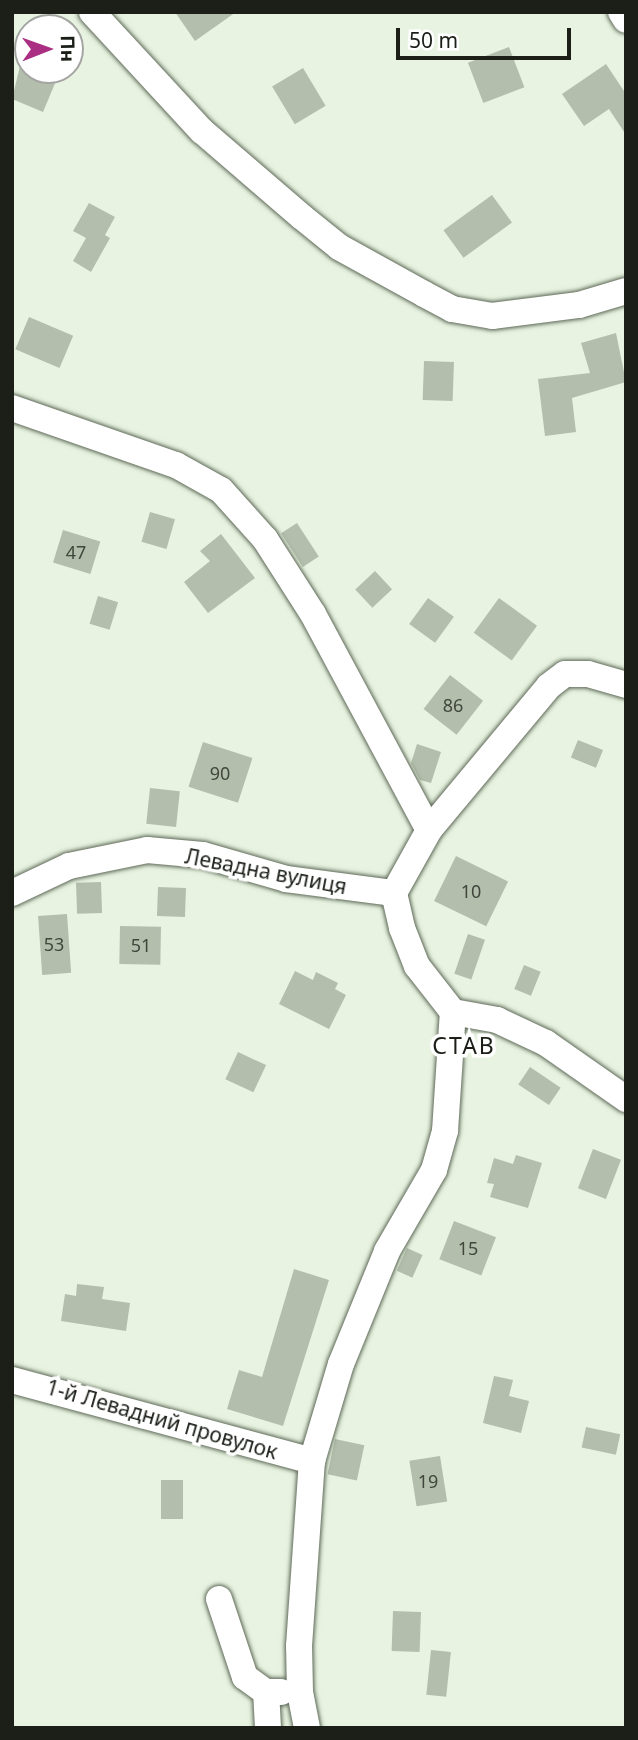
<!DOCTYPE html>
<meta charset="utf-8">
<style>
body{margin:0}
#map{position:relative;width:638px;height:1740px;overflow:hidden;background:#e8f4e1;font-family:"Noto Sans",sans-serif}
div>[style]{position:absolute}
.building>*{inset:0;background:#b3bfac;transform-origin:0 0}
.roads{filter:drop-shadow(0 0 2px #5e6958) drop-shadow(0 0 2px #5e6958)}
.minor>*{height:26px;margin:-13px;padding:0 13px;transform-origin:13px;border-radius:13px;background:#fff}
span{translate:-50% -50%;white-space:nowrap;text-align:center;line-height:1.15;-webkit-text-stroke:7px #fff;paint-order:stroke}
.number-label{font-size:18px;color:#41473d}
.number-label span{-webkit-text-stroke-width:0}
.street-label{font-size:21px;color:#1b1f18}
.neighbourhood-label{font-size:23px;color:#1b1f18;letter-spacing:2px}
.frame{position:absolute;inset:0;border:14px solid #1b1f18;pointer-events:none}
.north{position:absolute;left:14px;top:14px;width:70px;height:70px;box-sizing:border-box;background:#fff;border:2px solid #a4a5a3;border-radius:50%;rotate:89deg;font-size:19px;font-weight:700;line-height:28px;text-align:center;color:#1b1f18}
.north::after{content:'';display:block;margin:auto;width:24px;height:32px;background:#aa2e82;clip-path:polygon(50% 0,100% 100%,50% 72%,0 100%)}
.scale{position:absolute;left:396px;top:28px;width:175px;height:32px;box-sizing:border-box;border:4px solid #1b1f18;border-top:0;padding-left:9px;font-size:21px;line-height:24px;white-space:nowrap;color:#1b1f18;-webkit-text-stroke:5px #fff;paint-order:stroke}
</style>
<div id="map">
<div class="building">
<i style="clip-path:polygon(175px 12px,236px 12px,195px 41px)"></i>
<i style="left:509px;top:47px;width:43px;height:44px;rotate:69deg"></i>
<i style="clip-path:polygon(606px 64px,626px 94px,626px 135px,609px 109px,584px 126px,562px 94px)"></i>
<i style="clip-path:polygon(20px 66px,56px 81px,43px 112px,12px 99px)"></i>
<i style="left:303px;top:68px;width:44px;height:36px;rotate:59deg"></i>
<i style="left:492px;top:195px;width:34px;height:60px;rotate:54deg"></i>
<i style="clip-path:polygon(89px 203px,115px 217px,105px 235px,110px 238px,91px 272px,73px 261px,86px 238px,73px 231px)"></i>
<i style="left:29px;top:317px;width:48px;height:35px;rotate:23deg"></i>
<i style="clip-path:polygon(616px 333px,626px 382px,572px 398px,576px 432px,545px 436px,538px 379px,590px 373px,581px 343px)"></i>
<i style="left:424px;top:361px;width:30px;height:39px;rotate:2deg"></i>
<i style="left:150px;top:512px;width:26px;height:31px;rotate:16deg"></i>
<i style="left:297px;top:523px;width:40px;height:19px;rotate:57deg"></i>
<i style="left:63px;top:530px;width:39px;height:34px;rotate:17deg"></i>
<i style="clip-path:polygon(221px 534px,255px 578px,208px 613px,184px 582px,210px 561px,200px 551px)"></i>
<i style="left:375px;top:571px;width:25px;height:27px;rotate:47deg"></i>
<i style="left:98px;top:596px;width:21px;height:29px;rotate:17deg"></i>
<i style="left:428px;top:598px;width:32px;height:32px;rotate:36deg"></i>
<i style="left:499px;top:598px;width:47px;height:43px;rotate:36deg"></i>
<i style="left:450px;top:675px;width:42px;height:43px;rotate:38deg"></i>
<i style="left:578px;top:740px;width:27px;height:19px;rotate:22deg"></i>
<i style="left:203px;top:742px;width:52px;height:47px;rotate:18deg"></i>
<i style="clip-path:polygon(417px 744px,441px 752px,431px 783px,420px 780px,411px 763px)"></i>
<i style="left:150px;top:788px;width:30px;height:36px;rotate:6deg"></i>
<i style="left:456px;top:856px;width:58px;height:50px;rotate:26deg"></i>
<i style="left:101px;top:882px;width:31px;height:25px;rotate:88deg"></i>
<i style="left:158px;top:887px;width:28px;height:29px;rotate:2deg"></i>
<i style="left:67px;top:914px;width:59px;height:29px;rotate:86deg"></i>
<i style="left:120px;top:926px;width:41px;height:38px;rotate:1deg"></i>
<i style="left:468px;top:934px;width:18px;height:42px;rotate:19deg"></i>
<i style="left:524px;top:965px;width:18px;height:26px;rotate:22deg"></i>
<i style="clip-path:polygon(295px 971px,313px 980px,316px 972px,338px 983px,335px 989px,346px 995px,329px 1029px,279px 1004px)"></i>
<i style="left:238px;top:1052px;width:31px;height:30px;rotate:25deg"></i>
<i style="left:530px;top:1067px;width:37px;height:21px;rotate:34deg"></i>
<i style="left:593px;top:1149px;width:30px;height:42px;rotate:21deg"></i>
<i style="clip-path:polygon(516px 1155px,542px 1163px,528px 1208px,490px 1197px,494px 1184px,487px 1183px,494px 1158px,513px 1164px)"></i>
<i style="left:454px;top:1221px;width:45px;height:41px;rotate:21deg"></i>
<i style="left:407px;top:1248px;width:17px;height:25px;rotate:24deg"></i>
<i style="clip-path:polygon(294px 1269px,329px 1280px,283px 1426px,227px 1409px,239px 1370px,262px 1377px)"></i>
<i style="clip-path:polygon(77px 1284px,104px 1287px,102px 1299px,130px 1303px,126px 1331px,61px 1321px,65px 1294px,76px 1296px)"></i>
<i style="clip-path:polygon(494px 1376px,513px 1380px,509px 1396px,529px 1401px,521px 1433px,483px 1423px)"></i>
<i style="left:586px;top:1427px;width:35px;height:21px;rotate:12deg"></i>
<i style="left:335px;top:1439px;width:30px;height:36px;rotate:12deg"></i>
<i style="left:440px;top:1456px;width:46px;height:31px;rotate:81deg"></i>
<i style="left:161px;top:1480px;width:22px;height:39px"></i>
<i style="left:393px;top:1611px;width:28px;height:40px;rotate:2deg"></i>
<i style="left:431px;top:1650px;width:20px;height:45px;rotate:6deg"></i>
</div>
<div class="roads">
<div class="minor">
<i style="left:92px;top:12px;width:162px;rotate:47.3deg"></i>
<i style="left:202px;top:131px;width:132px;rotate:40.7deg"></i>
<i style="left:302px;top:217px;width:48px;rotate:39deg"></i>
<i style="left:339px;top:247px;width:97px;rotate:28.9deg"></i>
<i style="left:424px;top:294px;width:32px;rotate:28deg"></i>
<i style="left:452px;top:309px;width:41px;rotate:9.9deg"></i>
<i style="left:492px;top:316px;width:88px;rotate:-7.2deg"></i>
<i style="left:579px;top:305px;width:49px;rotate:-16.6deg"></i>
<i style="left:621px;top:12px;width:9px;rotate:58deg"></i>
<i style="left:12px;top:408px;width:174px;rotate:19.2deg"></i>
<i style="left:176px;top:465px;width:51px;rotate:29.1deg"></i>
<i style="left:221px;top:490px;width:66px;rotate:48.1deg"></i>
<i style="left:265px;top:539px;width:89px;rotate:57.4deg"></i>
<i style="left:313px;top:614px;width:245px;rotate:61.8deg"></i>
<i style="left:12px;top:893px;width:63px;rotate:-25.3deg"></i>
<i style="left:69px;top:866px;width:80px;rotate:-11.6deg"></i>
<i style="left:147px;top:850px;width:56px;rotate:5.1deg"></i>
<i style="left:203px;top:855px;width:86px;rotate:16.1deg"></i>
<i style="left:286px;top:879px;width:109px;rotate:7.4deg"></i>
<i style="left:394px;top:893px;width:72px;rotate:-60.9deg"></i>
<i style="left:429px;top:830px;width:187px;rotate:-50.2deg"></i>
<i style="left:549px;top:686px;width:20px;rotate:-37deg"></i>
<i style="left:565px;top:674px;width:23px"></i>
<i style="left:588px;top:674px;width:40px;rotate:16deg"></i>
<i style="left:394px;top:893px;width:36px;rotate:77deg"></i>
<i style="left:402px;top:928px;width:41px;rotate:68.5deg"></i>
<i style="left:417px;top:966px;width:58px;rotate:52deg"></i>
<i style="left:453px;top:1012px;width:45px;rotate:10.3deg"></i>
<i style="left:497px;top:1020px;width:54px;rotate:25.1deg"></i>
<i style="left:546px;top:1043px;width:98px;rotate:35deg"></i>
<i style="left:12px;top:1380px;width:311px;rotate:15.1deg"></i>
<i style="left:219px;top:1599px;width:82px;rotate:71.6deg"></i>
<i style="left:245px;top:1677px;width:26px;rotate:36deg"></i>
<i style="left:268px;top:1728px;width:36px;rotate:-93deg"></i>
<i style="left:266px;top:1692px;width:15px"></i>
<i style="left:307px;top:1728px;width:37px;rotate:-101deg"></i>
<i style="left:300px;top:1692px;width:46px;rotate:-91.2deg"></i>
<i style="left:299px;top:1646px;width:185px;rotate:-86deg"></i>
<i style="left:312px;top:1461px;width:101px;rotate:-73.4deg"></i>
<i style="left:341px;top:1364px;width:122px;rotate:-67.8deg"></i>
<i style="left:387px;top:1251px;width:94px;rotate:-59.9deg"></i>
<i style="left:434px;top:1170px;width:41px;rotate:-74.2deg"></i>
<i style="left:445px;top:1131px;width:119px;rotate:-86.2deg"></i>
</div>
</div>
<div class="number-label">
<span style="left:76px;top:552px">47</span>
<span style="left:453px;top:705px">86</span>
<span style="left:220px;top:773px">90</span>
<span style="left:471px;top:891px">10</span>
<span style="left:54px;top:944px">53</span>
<span style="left:141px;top:945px">51</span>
<span style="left:468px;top:1248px">15</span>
<span style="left:428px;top:1481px">19</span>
</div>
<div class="street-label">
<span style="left:266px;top:871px;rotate:11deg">Левадна вулиця</span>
<span style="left:162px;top:1419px;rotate:16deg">1-й Левадний провулок</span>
</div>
<div class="neighbourhood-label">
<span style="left:464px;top:1045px">СТАВ</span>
</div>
<div class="frame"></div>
<div class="north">Пн</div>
<div class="scale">50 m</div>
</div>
